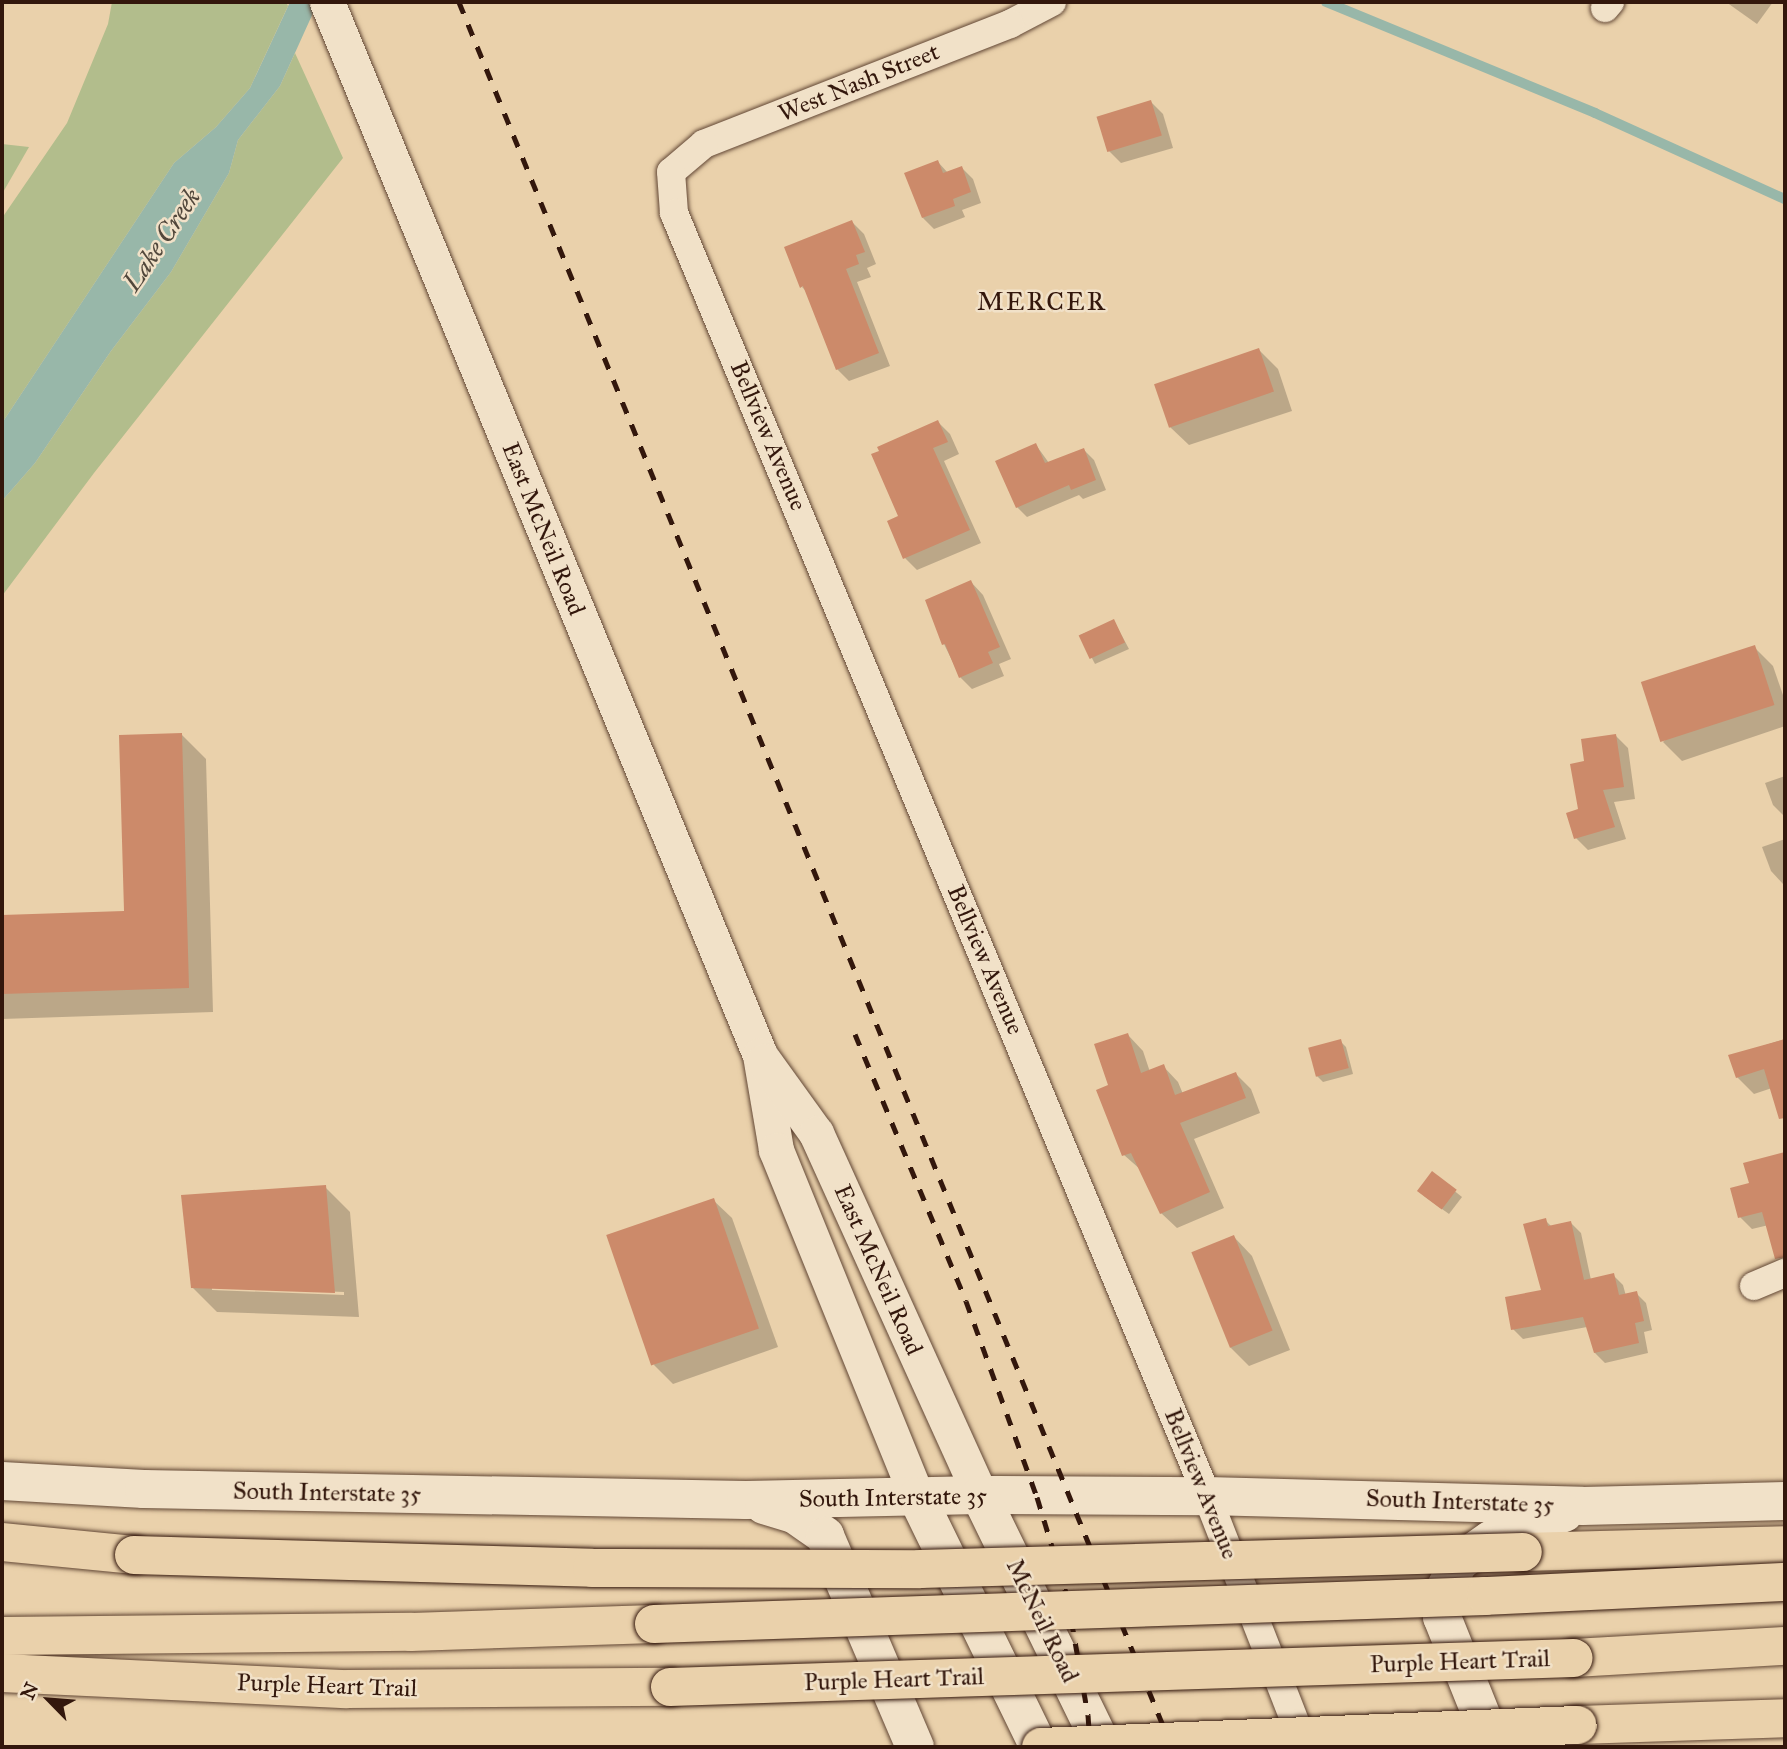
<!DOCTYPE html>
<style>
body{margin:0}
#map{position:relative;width:1787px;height:1749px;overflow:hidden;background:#ead1ab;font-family:"IM FELL Great Primer",serif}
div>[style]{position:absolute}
.green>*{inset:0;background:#b2bd8c}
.water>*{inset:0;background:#98b7a9}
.shadow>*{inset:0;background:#0003}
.stream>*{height:10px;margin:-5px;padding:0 5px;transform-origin:5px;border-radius:5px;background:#98b7a9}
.building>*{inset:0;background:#cc8a6a;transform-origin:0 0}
.roads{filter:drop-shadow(0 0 2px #614634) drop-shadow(0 0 2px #614634)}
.minor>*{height:28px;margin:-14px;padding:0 14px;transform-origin:14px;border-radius:14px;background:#f1e1c8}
.tertiary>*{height:35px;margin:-17.5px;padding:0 17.5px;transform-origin:17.5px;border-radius:17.5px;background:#f1e1c8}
.secondary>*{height:38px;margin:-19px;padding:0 19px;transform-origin:19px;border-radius:19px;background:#f1e1c8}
.motorway>*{height:38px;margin:-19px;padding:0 19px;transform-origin:19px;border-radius:19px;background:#ead1ab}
.rail>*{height:5px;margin-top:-2.5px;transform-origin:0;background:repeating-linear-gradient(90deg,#33170c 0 12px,transparent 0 24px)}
.bridges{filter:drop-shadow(0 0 2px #33170c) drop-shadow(0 0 2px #33170c)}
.motorway-bridge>*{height:38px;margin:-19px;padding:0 19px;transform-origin:19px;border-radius:19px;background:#ead1ab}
span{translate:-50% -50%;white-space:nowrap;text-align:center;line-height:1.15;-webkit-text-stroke:5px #f1e1c8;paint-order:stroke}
.street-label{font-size:24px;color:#33170c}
.water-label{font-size:26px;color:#51473b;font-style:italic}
.neighbourhood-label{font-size:26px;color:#33170c;letter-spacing:2px}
.frame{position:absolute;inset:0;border:4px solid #33170c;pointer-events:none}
.north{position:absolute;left:14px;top:1665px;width:70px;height:70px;-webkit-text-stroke:5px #f1e1c8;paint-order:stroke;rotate:295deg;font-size:19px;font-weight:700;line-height:28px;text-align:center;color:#33170c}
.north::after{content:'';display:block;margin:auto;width:24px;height:32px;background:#33170c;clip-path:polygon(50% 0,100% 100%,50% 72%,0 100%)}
</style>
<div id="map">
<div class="green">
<i style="clip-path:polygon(112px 2px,286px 2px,288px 6px,250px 88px,216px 127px,174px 163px,2px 423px,2px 218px,67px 123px,108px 24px)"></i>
<i style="clip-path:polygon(295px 53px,343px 158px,94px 473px,2px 596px,2px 501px,35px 463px,111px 351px,171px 272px,229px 173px,238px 140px,280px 86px)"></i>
<i style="clip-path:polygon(2px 144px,29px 147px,2px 194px)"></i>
</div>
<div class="water">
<i style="clip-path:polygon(290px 2px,318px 2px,280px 86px,238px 140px,229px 173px,171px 272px,111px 351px,35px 463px,2px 501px,2px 423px,174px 163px,216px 127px,250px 88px)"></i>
</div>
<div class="shadow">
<i style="clip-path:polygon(1726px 2px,1773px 2px,1757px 24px)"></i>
<i style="clip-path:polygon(1151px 102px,1163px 114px,1173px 148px,1121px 163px,1109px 151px)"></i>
<i style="clip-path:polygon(938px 162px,948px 173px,962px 168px,973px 179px,981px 203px,962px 210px,965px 217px,934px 229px,923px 218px)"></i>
<i style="clip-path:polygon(852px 222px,864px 234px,876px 264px,867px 268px,871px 277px,857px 282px,890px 366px,849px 381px,837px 369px,808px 293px,802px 287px)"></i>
<i style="clip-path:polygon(1259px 350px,1278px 369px,1292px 411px,1189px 445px,1170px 427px)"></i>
<i style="clip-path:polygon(938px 422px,950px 434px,959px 454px,944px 461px,981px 543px,917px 570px,905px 558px)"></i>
<i style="clip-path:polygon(1036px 445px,1049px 463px,1084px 450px,1094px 460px,1106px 490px,1083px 499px,1079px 495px,1027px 517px,1017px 507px)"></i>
<i style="clip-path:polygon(971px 582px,983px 595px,1011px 659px,999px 664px,1004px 676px,972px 689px,960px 677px,944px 644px)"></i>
<i style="clip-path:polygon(1114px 621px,1129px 649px,1095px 664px,1080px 635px)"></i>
<i style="clip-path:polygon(1754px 647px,1773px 666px,1785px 701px,1785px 726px,1682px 761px,1663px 742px)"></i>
<i style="clip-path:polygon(181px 734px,206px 759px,213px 1012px,2px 1019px,2px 917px,126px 913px)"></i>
<i style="clip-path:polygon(1616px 736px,1628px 748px,1635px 799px,1614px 802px,1626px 839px,1588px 850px,1576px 838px,1586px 763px)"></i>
<i style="clip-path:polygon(1785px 776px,1785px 817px,1773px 805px,1765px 783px)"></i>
<i style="clip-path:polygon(1785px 839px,1785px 883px,1783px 884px,1771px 871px,1762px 847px)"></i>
<i style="clip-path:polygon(1128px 1035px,1143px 1051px,1150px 1072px,1163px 1066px,1178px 1082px,1183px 1094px,1236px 1074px,1251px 1089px,1260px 1113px,1194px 1139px,1224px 1208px,1177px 1228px,1161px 1213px,1141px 1170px,1124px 1155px,1110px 1086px)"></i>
<i style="clip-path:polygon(1785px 1039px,1785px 1106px,1772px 1088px,1754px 1094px,1737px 1077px,1731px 1056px)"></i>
<i style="clip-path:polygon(1340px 1041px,1346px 1047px,1353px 1074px,1323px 1082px,1317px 1076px)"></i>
<i style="clip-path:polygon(1785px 1154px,1785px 1225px,1777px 1227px,1773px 1224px,1752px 1229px,1740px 1217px,1751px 1184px,1745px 1164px)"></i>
<i style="clip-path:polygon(1432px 1173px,1462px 1197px,1449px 1214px,1424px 1196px)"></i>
<i style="clip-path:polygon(evenodd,325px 1187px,350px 1212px,359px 1317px,217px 1312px,192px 1287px,325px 1187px,212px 1287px,344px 1292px,344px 1295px,212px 1290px,212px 1287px)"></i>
<i style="clip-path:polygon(713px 1200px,732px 1218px,778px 1347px,673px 1384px,654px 1365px)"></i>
<i style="clip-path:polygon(1545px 1220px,1552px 1227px,1571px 1223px,1581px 1233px,1591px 1280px,1613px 1275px,1623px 1285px,1626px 1296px,1636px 1293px,1646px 1303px,1652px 1330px,1644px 1332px,1648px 1353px,1605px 1363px,1595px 1353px,1587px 1327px,1523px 1339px,1513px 1329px,1543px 1292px)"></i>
<i style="clip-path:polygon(1234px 1237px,1252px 1256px,1290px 1350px,1249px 1366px,1230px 1347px)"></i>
</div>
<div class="stream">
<i style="left:1326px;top:2px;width:291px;rotate:22.4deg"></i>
<i style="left:1595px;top:113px;width:209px;rotate:24.4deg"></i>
</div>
<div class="building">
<i style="left:1151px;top:100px;width:37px;height:57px;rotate:73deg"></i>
<i style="clip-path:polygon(938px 160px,943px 173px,962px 166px,971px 192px,953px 199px,955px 206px,922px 218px,904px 173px)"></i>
<i style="clip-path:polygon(852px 220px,865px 252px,856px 255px,859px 264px,846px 269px,879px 353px,836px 370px,803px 286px,800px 288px,784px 247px)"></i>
<i style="left:1259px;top:348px;width:46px;height:111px;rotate:71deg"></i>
<i style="clip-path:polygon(938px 420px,948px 442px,933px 448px,970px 530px,903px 559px,887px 521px,898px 516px,871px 454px,879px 451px,877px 447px)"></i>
<i style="clip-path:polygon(1036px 443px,1045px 463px,1084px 448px,1096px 480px,1071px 490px,1069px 485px,1016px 508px,995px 461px)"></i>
<i style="clip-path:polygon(971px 580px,1000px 647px,988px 652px,993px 663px,959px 678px,945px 644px,942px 645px,925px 600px)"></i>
<i style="left:1114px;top:619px;width:26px;height:39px;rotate:65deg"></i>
<i style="left:1755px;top:645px;width:63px;height:120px;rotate:72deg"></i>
<i style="clip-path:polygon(182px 733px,189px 988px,2px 994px,2px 915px,124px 911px,119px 735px)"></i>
<i style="clip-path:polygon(1616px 734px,1624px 787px,1603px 790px,1615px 827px,1574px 839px,1566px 813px,1578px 809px,1570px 764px,1584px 761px,1581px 739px)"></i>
<i style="clip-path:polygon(1128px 1033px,1141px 1073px,1164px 1064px,1175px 1095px,1236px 1072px,1246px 1098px,1180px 1123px,1210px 1192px,1160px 1214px,1131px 1153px,1122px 1156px,1096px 1090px,1108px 1085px,1094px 1044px)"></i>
<i style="left:1341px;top:1039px;width:30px;height:34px;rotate:75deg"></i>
<i style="clip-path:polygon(1785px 1039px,1785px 1118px,1779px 1119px,1764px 1069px,1736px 1078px,1728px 1055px)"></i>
<i style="clip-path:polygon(1785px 1152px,1785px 1257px,1775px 1259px,1762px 1212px,1738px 1218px,1730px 1188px,1749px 1183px,1743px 1163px)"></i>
<i style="left:1432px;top:1171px;width:31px;height:25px;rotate:37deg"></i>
<i style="clip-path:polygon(326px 1185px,335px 1293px,191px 1288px,181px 1195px)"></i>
<i style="left:714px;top:1198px;width:138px;height:114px;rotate:71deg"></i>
<i style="clip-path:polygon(1546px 1218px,1548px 1226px,1571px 1221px,1584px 1280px,1614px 1273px,1619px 1295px,1637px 1291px,1644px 1321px,1635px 1323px,1639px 1343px,1594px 1353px,1583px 1317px,1511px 1330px,1505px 1297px,1541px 1290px,1523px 1224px)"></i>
<i style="left:1234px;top:1235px;width:103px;height:46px;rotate:68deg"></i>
</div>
<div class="roads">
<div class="minor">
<i style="left:1052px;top:2px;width:47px;rotate:152.4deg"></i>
<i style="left:1010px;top:24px;width:329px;rotate:158.6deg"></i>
<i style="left:704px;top:144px;width:43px;rotate:139.7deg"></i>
<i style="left:671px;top:172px;width:41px;rotate:85.8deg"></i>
<i style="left:674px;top:213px;width:1389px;rotate:67.44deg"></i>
<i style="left:1207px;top:1496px;width:269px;rotate:68.7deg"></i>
<i style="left:1605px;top:8px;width:8px;rotate:-50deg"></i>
<i style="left:1754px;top:1286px;width:34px;rotate:-23deg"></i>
</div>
<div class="tertiary">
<i style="left:327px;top:2px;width:1139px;rotate:67.65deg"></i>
<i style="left:760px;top:1055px;width:96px;rotate:80.4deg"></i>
<i style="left:776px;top:1150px;width:375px;rotate:67.9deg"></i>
<i style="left:764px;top:1061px;width:89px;rotate:54.2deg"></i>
<i style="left:816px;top:1133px;width:397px;rotate:65.6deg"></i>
</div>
<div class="secondary">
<i style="left:2px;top:1481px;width:142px;rotate:3.2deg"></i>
<i style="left:144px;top:1489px;width:602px;rotate:1.05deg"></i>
<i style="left:746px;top:1500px;width:234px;rotate:-1.2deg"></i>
<i style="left:980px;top:1495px;width:227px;rotate:0.3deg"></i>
<i style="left:1207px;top:1496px;width:375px;rotate:1.5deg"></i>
<i style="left:1582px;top:1506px;width:203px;rotate:-1.4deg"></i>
<i style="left:980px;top:1495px;width:280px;rotate:64deg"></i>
<i style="left:917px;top:1497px;width:278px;rotate:64deg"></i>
<i style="left:764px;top:1505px;width:31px;rotate:17deg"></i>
<i style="left:794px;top:1514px;width:38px;rotate:35deg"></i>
<i style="left:825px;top:1536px;width:229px;rotate:66.9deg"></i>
<i style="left:1494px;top:1747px;width:140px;rotate:-111.8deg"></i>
<i style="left:1442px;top:1617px;width:28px;rotate:-84deg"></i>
<i style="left:1445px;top:1589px;width:30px;rotate:-63deg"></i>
<i style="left:1459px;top:1562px;width:39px;rotate:-35deg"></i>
<i style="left:1491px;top:1540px;width:78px;rotate:-20.3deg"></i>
</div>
<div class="motorway">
<i style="left:2px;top:1542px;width:133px;rotate:5.6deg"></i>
<i style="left:1523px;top:1552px;width:262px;rotate:-1.5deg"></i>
<i style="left:2px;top:1636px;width:409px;rotate:-0.6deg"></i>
<i style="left:411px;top:1632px;width:243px;rotate:-1.9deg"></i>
<i style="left:1574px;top:1658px;width:211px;rotate:-3.3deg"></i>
<i style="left:2px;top:1673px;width:345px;rotate:2.7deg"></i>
<i style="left:347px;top:1689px;width:323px;rotate:-0.4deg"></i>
<i style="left:1578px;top:1725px;width:207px;rotate:-1.9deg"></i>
</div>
</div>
<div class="rail">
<i style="left:459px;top:2px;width:1885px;rotate:67.78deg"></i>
<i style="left:855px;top:1034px;width:289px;rotate:67.4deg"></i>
<i style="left:966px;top:1301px;width:208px;rotate:70.1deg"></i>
<i style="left:1037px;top:1497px;width:103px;rotate:73.1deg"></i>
<i style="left:1067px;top:1596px;width:121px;rotate:80deg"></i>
<i style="left:1088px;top:1715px;width:32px;rotate:86deg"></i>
</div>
<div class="bridges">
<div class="motorway-bridge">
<i style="left:134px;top:1555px;width:458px;rotate:1.6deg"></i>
<i style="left:592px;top:1568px;width:328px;rotate:0.2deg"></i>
<i style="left:920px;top:1569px;width:603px;rotate:-1.61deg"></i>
<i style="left:654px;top:1624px;width:832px;rotate:-1.93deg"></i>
<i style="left:1486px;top:1596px;width:299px;rotate:-2.7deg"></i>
<i style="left:670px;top:1687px;width:904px;rotate:-1.84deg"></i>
<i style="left:1041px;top:1747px;width:537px;rotate:-2.35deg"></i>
</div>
</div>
<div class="street-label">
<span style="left:859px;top:83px;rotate:-22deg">West Nash Street</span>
<span style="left:768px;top:436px;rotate:67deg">Bellview Avenue</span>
<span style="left:543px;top:529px;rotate:68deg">East McNeil Road</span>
<span style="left:985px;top:960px;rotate:67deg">Bellview Avenue</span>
<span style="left:878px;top:1270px;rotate:66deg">East McNeil Road</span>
<span style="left:1201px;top:1484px;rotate:68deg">Bellview Avenue</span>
<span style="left:327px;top:1493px;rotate:1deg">South Interstate 35</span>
<span style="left:893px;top:1498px;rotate:-1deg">South Interstate 35</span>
<span style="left:1460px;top:1502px;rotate:2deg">South Interstate 35</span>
<span style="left:1042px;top:1621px;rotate:64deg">McNeil Road</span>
<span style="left:1460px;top:1662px;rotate:-2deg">Purple Heart Trail</span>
<span style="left:894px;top:1680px;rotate:-2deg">Purple Heart Trail</span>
<span style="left:327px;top:1686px;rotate:2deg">Purple Heart Trail</span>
</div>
<div class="water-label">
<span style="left:162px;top:240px;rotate:-56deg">Lake Creek</span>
</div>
<div class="neighbourhood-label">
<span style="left:1042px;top:302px">MERCER</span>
</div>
<div class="frame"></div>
<div class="north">N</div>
</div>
